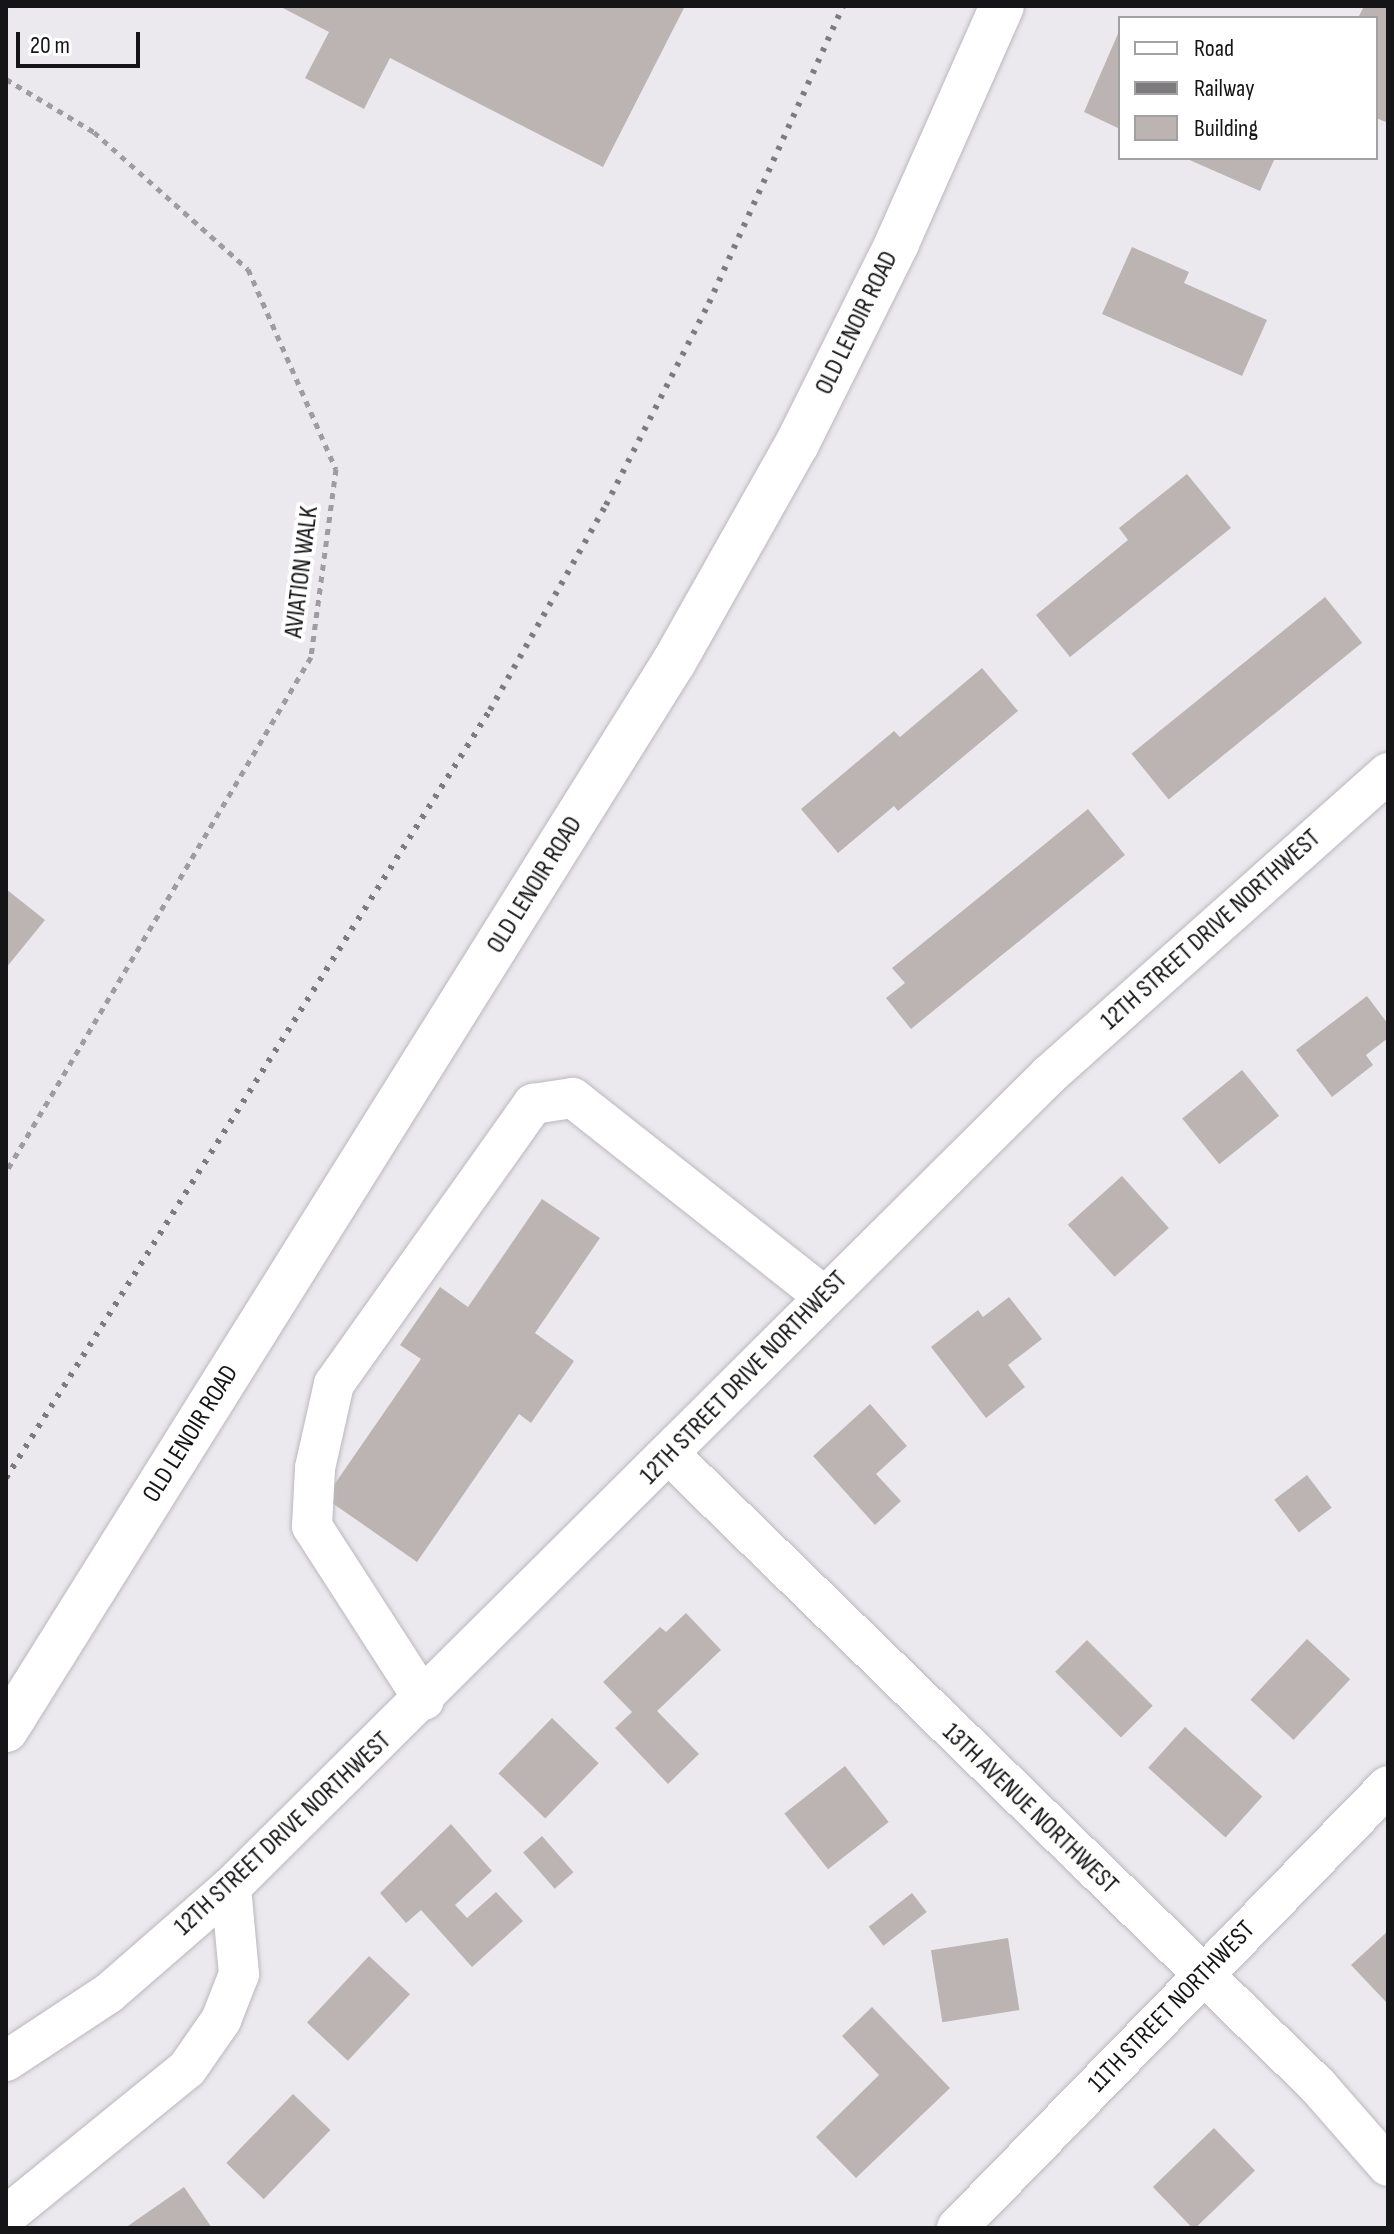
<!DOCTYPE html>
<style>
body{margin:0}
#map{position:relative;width:1394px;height:2234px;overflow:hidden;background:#ece9ee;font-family:"Sofia Sans Condensed",sans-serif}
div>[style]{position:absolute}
.building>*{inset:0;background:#bbb4b3;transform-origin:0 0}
.path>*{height:5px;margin-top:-2.5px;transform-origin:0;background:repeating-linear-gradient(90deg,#9e9ca0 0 6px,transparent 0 12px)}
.roads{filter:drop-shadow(0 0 2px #bab7bd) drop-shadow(0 0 2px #bab7bd)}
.minor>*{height:40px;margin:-20px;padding:0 20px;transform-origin:20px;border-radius:20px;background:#fff}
.major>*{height:44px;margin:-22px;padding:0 22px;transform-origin:22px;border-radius:22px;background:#fff}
.rail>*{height:6px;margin-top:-3px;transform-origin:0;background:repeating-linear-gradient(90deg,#7c7a7d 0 4px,transparent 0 12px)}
span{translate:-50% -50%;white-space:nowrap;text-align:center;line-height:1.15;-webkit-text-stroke:8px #fff;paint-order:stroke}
.street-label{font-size:26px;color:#151416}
.frame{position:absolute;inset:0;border:8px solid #151416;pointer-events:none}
.legend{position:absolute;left:1118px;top:16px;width:260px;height:144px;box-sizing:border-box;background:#fff;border:2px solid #a1a1a2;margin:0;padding:10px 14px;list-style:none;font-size:24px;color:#151416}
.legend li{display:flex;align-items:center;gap:16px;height:40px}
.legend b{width:40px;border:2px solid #a1a1a2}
.scale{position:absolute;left:16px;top:32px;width:124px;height:36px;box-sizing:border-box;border:4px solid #151416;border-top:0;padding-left:10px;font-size:24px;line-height:28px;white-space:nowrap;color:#151416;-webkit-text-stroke:6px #fff;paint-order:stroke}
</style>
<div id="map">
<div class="building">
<i style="clip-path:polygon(279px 6px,685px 6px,603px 167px,390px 58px,364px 109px,305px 78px,329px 32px)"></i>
<i style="clip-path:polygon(1364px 6px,1388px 6px,1388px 123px,1376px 118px,1376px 18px,1358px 18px)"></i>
<i style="clip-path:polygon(1120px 29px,1120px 129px,1084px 112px)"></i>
<i style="clip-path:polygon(1185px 158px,1275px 158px,1260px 191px)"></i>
<i style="clip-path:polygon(1132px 247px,1189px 272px,1184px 283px,1267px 320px,1242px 376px,1102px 314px)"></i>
<i style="clip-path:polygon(1187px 474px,1231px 528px,1070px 657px,1036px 615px,1128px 540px,1119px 528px)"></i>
<i style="left:1325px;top:597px;width:59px;height:249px;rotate:51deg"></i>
<i style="clip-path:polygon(982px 668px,1018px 711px,898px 811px,894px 806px,838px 853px,801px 809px,894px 731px,900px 737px)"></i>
<i style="clip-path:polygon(1088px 809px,1125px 855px,911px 1029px,886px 998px,905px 983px,892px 968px)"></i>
<i style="clip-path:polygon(6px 889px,45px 920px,6px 968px)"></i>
<i style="clip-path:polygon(1367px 996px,1388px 1024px,1388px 1038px,1366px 1055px,1373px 1065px,1332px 1097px,1296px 1050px)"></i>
<i style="left:1242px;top:1070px;width:59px;height:77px;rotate:51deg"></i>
<i style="left:1122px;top:1176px;width:70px;height:73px;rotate:48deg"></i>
<i style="clip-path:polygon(542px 1199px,600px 1238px,535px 1333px,574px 1361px,531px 1423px,519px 1414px,417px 1562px,325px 1498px,421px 1359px,400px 1345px,440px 1287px,468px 1307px)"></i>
<i style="clip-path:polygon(1009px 1297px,1042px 1339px,1008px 1365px,1025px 1387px,986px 1418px,931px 1347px,978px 1310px,983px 1317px)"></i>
<i style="clip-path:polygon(870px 1404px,907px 1446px,876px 1474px,901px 1501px,875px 1525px,813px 1456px)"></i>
<i style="left:1307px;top:1475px;width:41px;height:41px;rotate:53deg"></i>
<i style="clip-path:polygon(686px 1613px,721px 1650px,657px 1711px,699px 1754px,668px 1784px,615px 1728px,632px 1712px,603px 1682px,660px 1627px,666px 1632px)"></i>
<i style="left:1307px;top:1639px;width:59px;height:83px;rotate:43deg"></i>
<i style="left:1087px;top:1640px;width:93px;height:45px;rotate:45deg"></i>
<i style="left:552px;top:1718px;width:65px;height:77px;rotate:44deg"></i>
<i style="left:1185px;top:1727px;width:104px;height:55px;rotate:42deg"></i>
<i style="left:845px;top:1766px;width:71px;height:77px;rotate:52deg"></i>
<i style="clip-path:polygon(451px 1824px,492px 1871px,455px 1905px,467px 1918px,496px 1892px,523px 1921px,472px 1967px,421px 1910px,406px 1923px,380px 1893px)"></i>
<i style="left:542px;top:1836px;width:48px;height:25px;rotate:49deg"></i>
<i style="left:912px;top:1893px;width:24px;height:55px;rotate:52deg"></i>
<i style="clip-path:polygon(1388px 1931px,1388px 2000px,1386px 2002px,1351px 1965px)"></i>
<i style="left:1008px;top:1938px;width:73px;height:78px;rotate:81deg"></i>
<i style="left:369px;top:1956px;width:56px;height:91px;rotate:43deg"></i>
<i style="clip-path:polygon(872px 2007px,950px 2088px,856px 2178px,816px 2137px,879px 2075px,842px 2036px)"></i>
<i style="left:293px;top:2094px;width:52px;height:96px;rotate:44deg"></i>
<i style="left:1214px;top:2128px;width:59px;height:85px;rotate:46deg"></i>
<i style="clip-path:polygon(184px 2187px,212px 2228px,125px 2228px)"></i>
</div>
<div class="path">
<i style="left:6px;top:79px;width:103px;rotate:31.1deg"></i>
<i style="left:94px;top:132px;width:206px;rotate:41.7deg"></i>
<i style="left:248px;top:269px;width:219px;rotate:66.3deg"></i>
<i style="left:336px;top:469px;width:190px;rotate:97.6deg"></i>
<i style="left:311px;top:657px;width:599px;rotate:120.64deg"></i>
</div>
<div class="roads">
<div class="minor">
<i style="left:669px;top:1454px;width:906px;rotate:44.24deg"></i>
<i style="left:1318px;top:2086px;width:106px;rotate:48.8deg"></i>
<i style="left:424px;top:1700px;width:207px;rotate:-122.8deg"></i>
<i style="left:312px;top:1526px;width:58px;rotate:-87deg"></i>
<i style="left:315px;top:1468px;width:86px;rotate:-77.3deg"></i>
<i style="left:334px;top:1384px;width:344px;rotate:-54.6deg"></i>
<i style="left:533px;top:1104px;width:40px;rotate:-8.5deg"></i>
<i style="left:573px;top:1098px;width:320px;rotate:38.3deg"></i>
<i style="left:6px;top:2061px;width:123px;rotate:-33.4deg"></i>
<i style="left:109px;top:1993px;width:162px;rotate:-41deg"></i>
<i style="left:231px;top:1887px;width:1153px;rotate:-44.79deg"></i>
<i style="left:1049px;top:1075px;width:454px;rotate:-41.7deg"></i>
<i style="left:6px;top:2216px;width:233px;rotate:-39.1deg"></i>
<i style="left:187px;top:2069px;width:60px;rotate:-55.2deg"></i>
<i style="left:221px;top:2020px;width:49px;rotate:-68.6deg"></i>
<i style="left:239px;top:1974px;width:87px;rotate:-95.3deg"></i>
<i style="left:957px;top:2228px;width:617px;rotate:-45.72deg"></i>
</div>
<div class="major">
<i style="left:6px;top:1730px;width:1260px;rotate:-57.98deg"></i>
<i style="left:674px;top:662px;width:250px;rotate:-60.6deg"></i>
<i style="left:797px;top:444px;width:225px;rotate:-63.5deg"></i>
<i style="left:897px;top:243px;width:259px;rotate:-66.1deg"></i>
</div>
</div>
<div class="rail">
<i style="left:6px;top:1478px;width:908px;rotate:-57.78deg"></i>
<i style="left:490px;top:710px;width:236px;rotate:-60.5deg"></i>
<i style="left:606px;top:505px;width:227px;rotate:-63deg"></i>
<i style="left:709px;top:303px;width:326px;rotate:-65.7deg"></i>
</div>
<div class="street-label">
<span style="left:857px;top:323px;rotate:-64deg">OLD LENOIR ROAD</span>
<span style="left:302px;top:572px;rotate:-83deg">AVIATION WALK</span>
<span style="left:535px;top:885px;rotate:-58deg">OLD LENOIR ROAD</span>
<span style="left:1211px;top:930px;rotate:-42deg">12TH STREET DRIVE NORTHWEST</span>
<span style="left:744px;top:1378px;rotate:-46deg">12TH STREET DRIVE NORTHWEST</span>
<span style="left:191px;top:1434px;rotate:-58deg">OLD LENOIR ROAD</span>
<span style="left:1030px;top:1809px;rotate:44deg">13TH AVENUE NORTHWEST</span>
<span style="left:283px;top:1834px;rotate:-43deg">12TH STREET DRIVE NORTHWEST</span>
<span style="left:1172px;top:2007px;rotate:-46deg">11TH STREET NORTHWEST</span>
</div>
<div class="frame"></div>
<ul class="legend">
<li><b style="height:10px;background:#fff"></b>Road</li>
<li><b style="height:10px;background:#7c7a7d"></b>Railway</li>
<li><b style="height:22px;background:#bbb4b3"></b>Building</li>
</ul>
<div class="scale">20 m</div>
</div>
